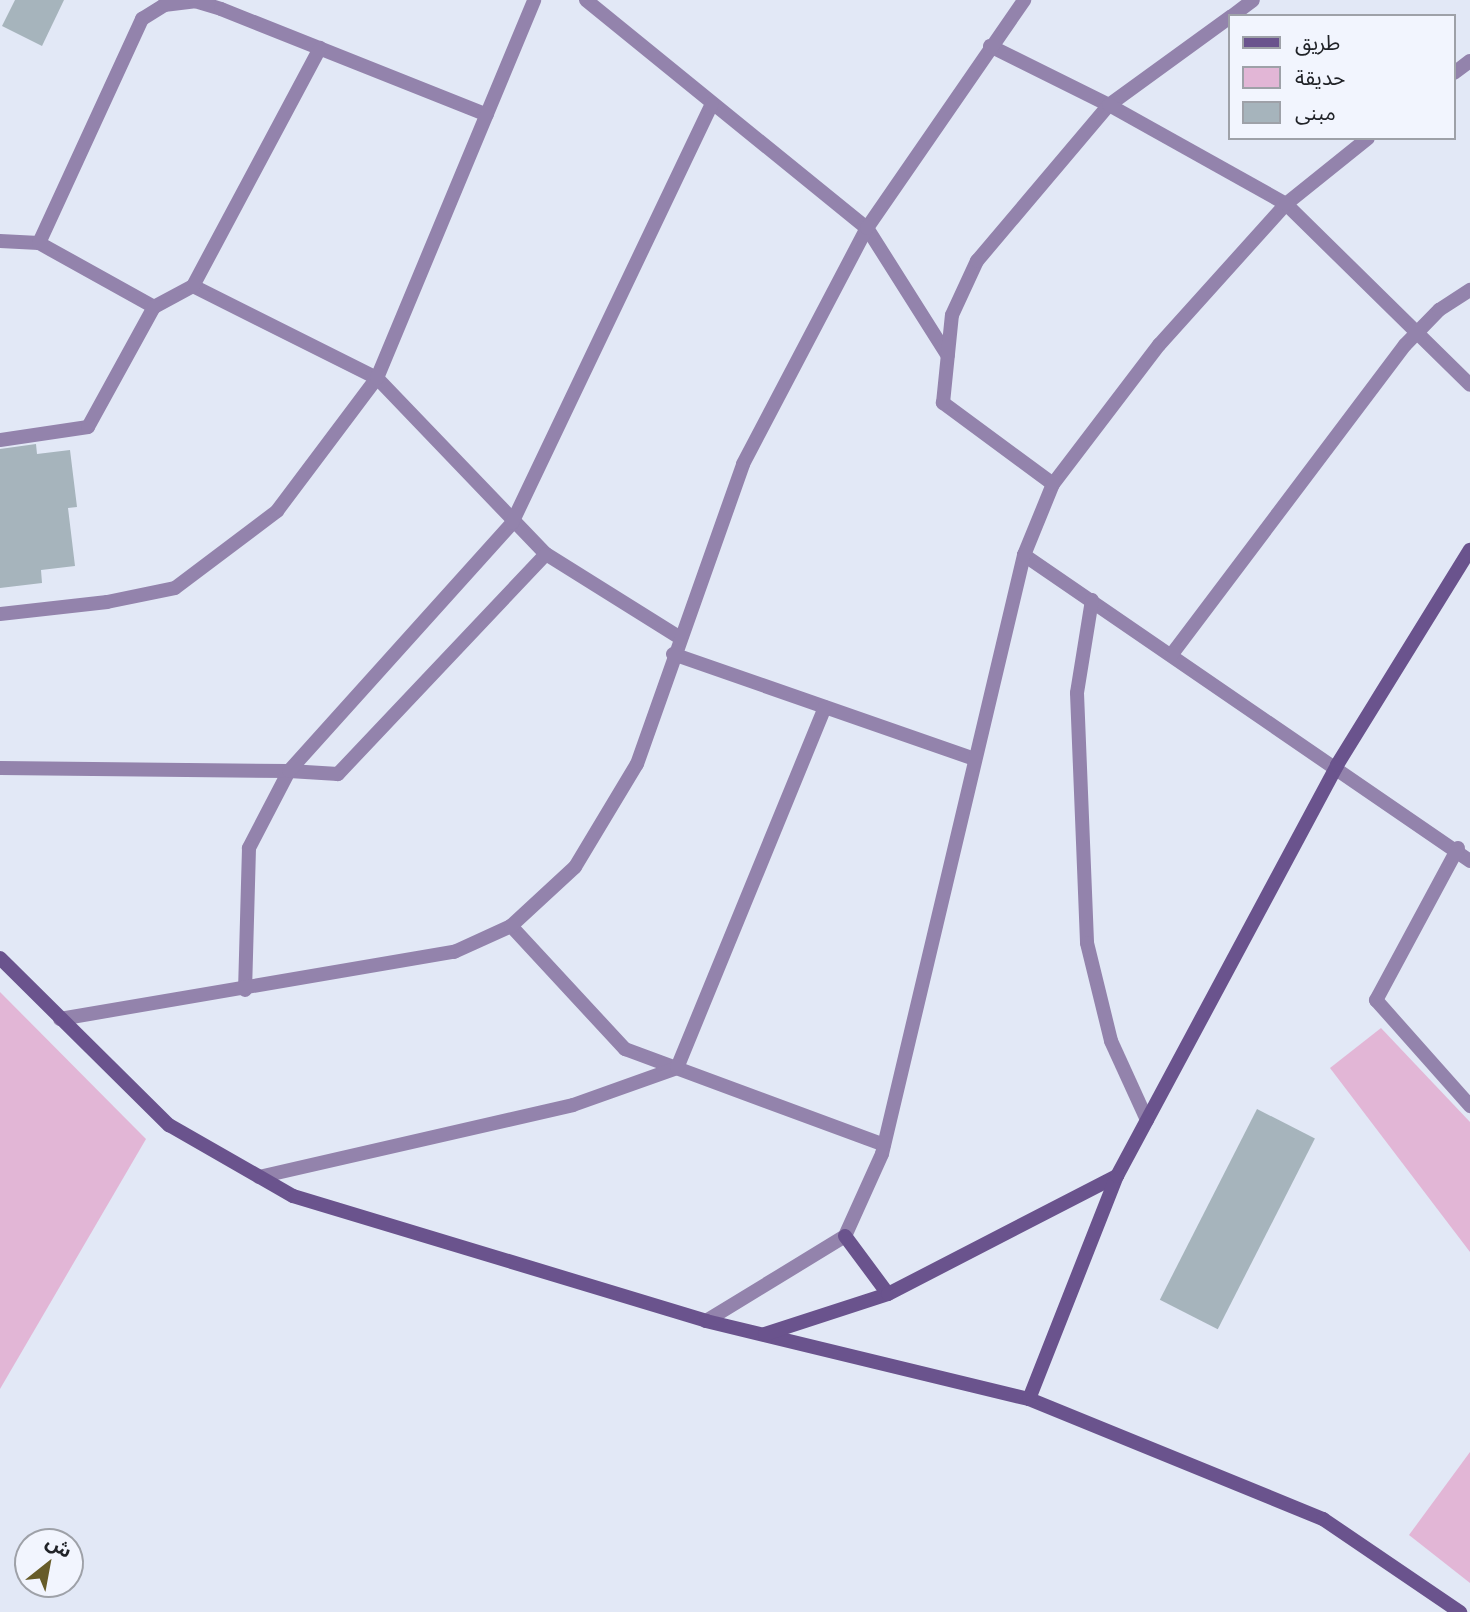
<!DOCTYPE html>
<meta charset="utf-8">
<style>
body{margin:0}
#map{position:relative;width:1470px;height:1612px;overflow:hidden;background:#e2e8f6;font-family:"Times New Roman","Noto Sans Arabic",serif}
div>[style]{position:absolute}
.green>*{inset:0;background:#e2b6d6}
.building>*{inset:0;background:#a6b4bc;transform-origin:0 0}
.street>*{height:14px;margin:-7px;padding:0 7px;transform-origin:7px;border-radius:7px;background:#9383ac}
.secondary>*{height:14px;margin:-7px;padding:0 7px;transform-origin:7px;border-radius:7px;background:#6a538d}
span{translate:-50% -50%;white-space:nowrap;text-align:center;line-height:1.15;-webkit-text-stroke:5px #f2f5fe;paint-order:stroke}
.legend{position:absolute;left:1228px;top:14px;width:228px;height:126px;box-sizing:border-box;background:#f2f5fe;border:2px solid #9ea1a8;margin:0;padding:9px 12px;list-style:none;font-size:21px;color:#212328}
.legend li{display:flex;align-items:center;gap:14px;height:35px}
.legend b{width:35px;border:2px solid #9ea1a8}
.north{position:absolute;left:14px;top:1528px;width:70px;height:70px;box-sizing:border-box;background:#f2f5fe;border:2px solid #9ea1a8;border-radius:50%;rotate:31deg;font-size:19px;font-weight:700;line-height:28px;text-align:center;color:#212328}
.north::after{content:'';display:block;margin:auto;width:24px;height:32px;background:#675c29;clip-path:polygon(50% 0,100% 100%,50% 72%,0 100%)}
</style>
<div id="map">
<div class="green">
<i style="clip-path:polygon(0 992px,146px 1139px,0 1389px)"></i>
<i style="clip-path:polygon(1381px 1028px,1470px 1122px,1470px 1252px,1330px 1068px)"></i>
<i style="clip-path:polygon(1470px 1452px,1470px 1583px,1409px 1535px)"></i>
</div>
<div class="building">
<i style="clip-path:polygon(15px 0,64px 0,42px 46px,2px 26px)"></i>
<i style="clip-path:polygon(36px 444px,37px 454px,70px 450px,77px 507px,68px 508px,75px 566px,41px 570px,42px 583px,0 588px,0 449px)"></i>
<i style="left:1257px;top:1109px;width:65px;height:214px;rotate:27deg"></i>
</div>
<div class="street">
<i style="left:586px;top:0;width:362px;rotate:39.1deg"></i>
<i style="left:867px;top:228px;width:151px;rotate:57.7deg"></i>
<i style="left:1232px;top:16px;width:26px;rotate:-37deg"></i>
<i style="left:990px;top:46px;width:133px;rotate:26.4deg"></i>
<i style="left:1109px;top:105px;width:150px;rotate:-36deg"></i>
<i style="left:1454px;top:73px;width:20px;rotate:-37deg"></i>
<i style="left:0;top:241px;width:39px;rotate:3deg"></i>
<i style="left:39px;top:243px;width:132px;rotate:29.1deg"></i>
<i style="left:39px;top:243px;width:247px;rotate:-65.3deg"></i>
<i style="left:142px;top:19px;width:26px;rotate:-32deg"></i>
<i style="left:164px;top:5px;width:31px;rotate:-7deg"></i>
<i style="left:195px;top:1px;width:27px;rotate:17deg"></i>
<i style="left:221px;top:9px;width:286px;rotate:21.7deg"></i>
<i style="left:193px;top:286px;width:206px;rotate:26.6deg"></i>
<i style="left:377px;top:378px;width:244px;rotate:46.2deg"></i>
<i style="left:546px;top:554px;width:303px;rotate:133.4deg"></i>
<i style="left:338px;top:774px;width:49px;rotate:-176.5deg"></i>
<i style="left:289px;top:771px;width:87px;rotate:117.5deg"></i>
<i style="left:249px;top:848px;width:142px;rotate:91.6deg"></i>
<i style="left:0;top:440px;width:89px;rotate:-8.4deg"></i>
<i style="left:88px;top:427px;width:137px;rotate:-61.2deg"></i>
<i style="left:154px;top:307px;width:44px;rotate:-28.3deg"></i>
<i style="left:193px;top:286px;width:270px;rotate:-61.9deg"></i>
<i style="left:1053px;top:484px;width:137px;rotate:-143.6deg"></i>
<i style="left:943px;top:403px;width:88px;rotate:-84.2deg"></i>
<i style="left:952px;top:315px;width:60px;rotate:-65.2deg"></i>
<i style="left:977px;top:261px;width:204px;rotate:-49.8deg"></i>
<i style="left:1109px;top:105px;width:203px;rotate:29.2deg"></i>
<i style="left:1286px;top:204px;width:258px;rotate:44.5deg"></i>
<i style="left:546px;top:554px;width:157px;rotate:32deg"></i>
<i style="left:1024px;top:555px;width:541px;rotate:34.45deg"></i>
<i style="left:1092px;top:600px;width:94px;rotate:99.2deg"></i>
<i style="left:1077px;top:693px;width:250px;rotate:87.7deg"></i>
<i style="left:1087px;top:943px;width:101px;rotate:76.2deg"></i>
<i style="left:1111px;top:1041px;width:87px;rotate:65.5deg"></i>
<i style="left:0;top:614px;width:108px;rotate:-6.4deg"></i>
<i style="left:107px;top:602px;width:69px;rotate:-11.6deg"></i>
<i style="left:175px;top:588px;width:128px;rotate:-37deg"></i>
<i style="left:277px;top:511px;width:166px;rotate:-53.1deg"></i>
<i style="left:377px;top:378px;width:409px;rotate:-67.4deg"></i>
<i style="left:673px;top:654px;width:319px;rotate:19.2deg"></i>
<i style="left:1172px;top:654px;width:387px;rotate:-53deg"></i>
<i style="left:1405px;top:345px;width:49px;rotate:-45.8deg"></i>
<i style="left:1439px;top:310px;width:37px;rotate:-33deg"></i>
<i style="left:0;top:768px;width:289px;rotate:0.6deg"></i>
<i style="left:289px;top:771px;width:334px;rotate:-48deg"></i>
<i style="left:512px;top:523px;width:464px;rotate:-64.5deg"></i>
<i style="left:1458px;top:848px;width:173px;rotate:118.3deg"></i>
<i style="left:1376px;top:1000px;width:142px;rotate:48.4deg"></i>
<i style="left:511px;top:926px;width:168px;rotate:47.2deg"></i>
<i style="left:625px;top:1049px;width:276px;rotate:20.3deg"></i>
<i style="left:60px;top:1019px;width:400px;rotate:-9.7deg"></i>
<i style="left:454px;top:952px;width:63px;rotate:-24.5deg"></i>
<i style="left:511px;top:926px;width:87px;rotate:-42.7deg"></i>
<i style="left:575px;top:867px;width:120px;rotate:-59deg"></i>
<i style="left:637px;top:764px;width:318px;rotate:-70.5deg"></i>
<i style="left:743px;top:464px;width:267px;rotate:-62.3deg"></i>
<i style="left:867px;top:228px;width:277px;rotate:-55.4deg"></i>
<i style="left:259px;top:1177px;width:322px;rotate:-12.9deg"></i>
<i style="left:573px;top:1105px;width:110px;rotate:-19.6deg"></i>
<i style="left:677px;top:1068px;width:390px;rotate:-67.7deg"></i>
<i style="left:706px;top:1321px;width:163px;rotate:-31.4deg"></i>
<i style="left:845px;top:1236px;width:90px;rotate:-65.7deg"></i>
<i style="left:882px;top:1154px;width:616px;rotate:-76.66deg"></i>
<i style="left:1024px;top:555px;width:77px;rotate:-67.8deg"></i>
<i style="left:1053px;top:484px;width:175px;rotate:-52.7deg"></i>
<i style="left:1159px;top:345px;width:190px;rotate:-48deg"></i>
<i style="left:1286px;top:204px;width:105px;rotate:-38.8deg"></i>
</div>
<div class="secondary">
<i style="left:0;top:958px;width:238px;rotate:44.7deg"></i>
<i style="left:169px;top:1125px;width:143px;rotate:29.8deg"></i>
<i style="left:293px;top:1196px;width:432px;rotate:16.8deg"></i>
<i style="left:706px;top:1321px;width:332px;rotate:13.6deg"></i>
<i style="left:1029px;top:1399px;width:318px;rotate:22.2deg"></i>
<i style="left:1323px;top:1519px;width:166px;rotate:34.2deg"></i>
<i style="left:845px;top:1236px;width:72px;rotate:53.4deg"></i>
<i style="left:765px;top:1334px;width:129px;rotate:-18deg"></i>
<i style="left:888px;top:1294px;width:258px;rotate:-27.3deg"></i>
<i style="left:1029px;top:1399px;width:240px;rotate:-68.5deg"></i>
<i style="left:1117px;top:1176px;width:466px;rotate:-61.8deg"></i>
<i style="left:1337px;top:765px;width:253px;rotate:-58.3deg"></i>
</div>
<ul class="legend">
<li><b style="height:9px;background:#6a538d"></b>طريق</li>
<li><b style="height:19px;background:#e2b6d6"></b>حديقة</li>
<li><b style="height:19px;background:#a6b4bc"></b>مبنى</li>
</ul>
<div class="north">ش</div>
</div>
